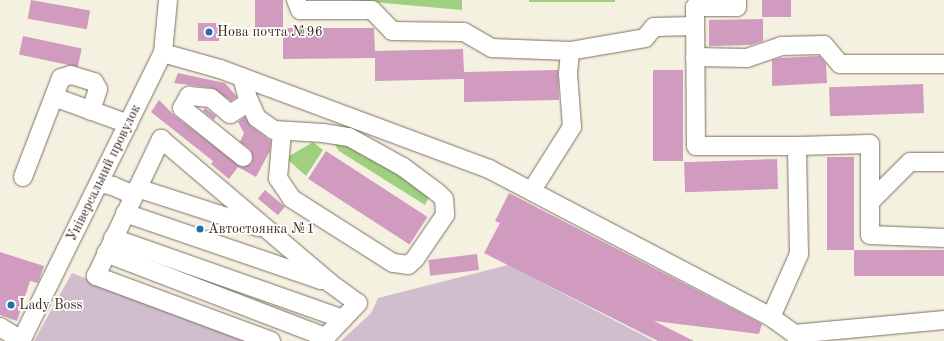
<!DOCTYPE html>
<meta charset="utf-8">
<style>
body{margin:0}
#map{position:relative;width:944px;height:341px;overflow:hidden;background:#f5f1e0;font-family:"Old Standard TT",serif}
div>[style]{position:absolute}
.industrial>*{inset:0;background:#d0bdce}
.green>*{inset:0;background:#9ed07f;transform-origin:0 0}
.building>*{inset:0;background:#d09bbe;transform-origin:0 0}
.roads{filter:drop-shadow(0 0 1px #7c7062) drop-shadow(0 0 1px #7c7062)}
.minor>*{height:18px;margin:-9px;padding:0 9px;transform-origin:9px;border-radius:9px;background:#fff}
.dots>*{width:11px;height:11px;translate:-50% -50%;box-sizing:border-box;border:2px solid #fff;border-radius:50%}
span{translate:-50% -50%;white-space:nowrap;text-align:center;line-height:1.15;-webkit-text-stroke:3.5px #fff;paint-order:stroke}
.poi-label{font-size:14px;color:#3b2a1e}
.left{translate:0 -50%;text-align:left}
.street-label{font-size:14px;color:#3b2a1e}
</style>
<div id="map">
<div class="industrial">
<i style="clip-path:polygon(508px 265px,654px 341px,341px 341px,371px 313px,378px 298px)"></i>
<i style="clip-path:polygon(72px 273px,248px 341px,34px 341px)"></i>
</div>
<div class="green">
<i style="clip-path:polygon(350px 0,462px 0,462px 10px)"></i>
<i style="left:529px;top:0;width:86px;height:2px"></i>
<i style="clip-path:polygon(336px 140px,402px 173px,429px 197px,425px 205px,339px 151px,335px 145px)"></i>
<i style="clip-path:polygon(313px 142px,323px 150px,306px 176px,286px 158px)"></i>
</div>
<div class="building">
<i style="left:31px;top:0;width:60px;height:19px;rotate:10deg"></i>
<i style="left:255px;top:0;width:28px;height:28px"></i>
<i style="left:762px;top:0;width:29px;height:17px"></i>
<i style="clip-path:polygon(763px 19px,763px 41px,751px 45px,709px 46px,709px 20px)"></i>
<i style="left:198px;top:23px;width:21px;height:18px"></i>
<i style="clip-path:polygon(283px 28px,374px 28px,375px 51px,463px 49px,464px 72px,558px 70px,559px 100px,464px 102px,464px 79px,375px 81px,375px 58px,283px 59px)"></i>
<i style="left:23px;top:36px;width:60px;height:19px;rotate:12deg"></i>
<i style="clip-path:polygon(820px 56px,826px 64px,827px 83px,772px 86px,772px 60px,780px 58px)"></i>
<i style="left:653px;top:70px;width:30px;height:91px"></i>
<i style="clip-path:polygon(178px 73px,225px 83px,237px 97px,231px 101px,212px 88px,174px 83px)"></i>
<i style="left:923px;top:84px;width:29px;height:94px;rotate:88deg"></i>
<i style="clip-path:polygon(159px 100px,175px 116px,242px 167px,251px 164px,253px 158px,250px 149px,240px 142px,244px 133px,238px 122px,245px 117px,251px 126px,271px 141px,270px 151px,256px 177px,238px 167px,229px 179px,211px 164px,213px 161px,151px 112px)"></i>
<i style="clip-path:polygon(205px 108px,216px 116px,214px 120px,203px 111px)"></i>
<i style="left:326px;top:151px;width:121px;height:33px;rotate:33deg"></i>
<i style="left:827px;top:157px;width:27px;height:93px"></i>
<i style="left:777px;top:159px;width:30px;height:93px;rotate:88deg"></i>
<i style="left:265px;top:190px;width:26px;height:11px;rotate:40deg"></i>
<i style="clip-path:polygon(509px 193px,762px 324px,759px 334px,654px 321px,694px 341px,658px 341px,484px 253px,500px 223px,495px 221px)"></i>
<i style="left:854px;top:250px;width:90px;height:26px"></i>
<i style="clip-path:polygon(0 252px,44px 266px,38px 283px,30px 281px,17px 321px,0 315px)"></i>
<i style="left:477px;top:254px;width:16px;height:49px;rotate:83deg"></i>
</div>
<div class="roads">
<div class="minor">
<i style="left:296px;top:0;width:11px;rotate:68deg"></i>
<i style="left:300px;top:10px;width:72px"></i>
<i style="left:372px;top:10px;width:29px;rotate:46deg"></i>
<i style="left:392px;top:31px;width:72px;rotate:0.8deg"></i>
<i style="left:464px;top:32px;width:32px;rotate:30deg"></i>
<i style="left:492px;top:48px;width:78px;rotate:2.2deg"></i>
<i style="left:737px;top:0;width:7px;rotate:90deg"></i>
<i style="left:737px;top:7px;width:42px;rotate:180deg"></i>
<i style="left:695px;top:7px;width:139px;rotate:89.6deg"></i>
<i style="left:696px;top:146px;width:101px"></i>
<i style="left:163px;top:53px;width:59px;rotate:15.7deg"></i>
<i style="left:220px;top:69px;width:287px;rotate:20.4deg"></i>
<i style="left:489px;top:169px;width:318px;rotate:27.7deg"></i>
<i style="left:771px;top:317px;width:29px;rotate:36deg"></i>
<i style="left:794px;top:334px;width:151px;rotate:-5.3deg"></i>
<i style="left:695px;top:57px;width:52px;rotate:1.1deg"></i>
<i style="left:747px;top:58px;width:36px;rotate:-19deg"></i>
<i style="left:781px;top:46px;width:43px;rotate:-1.3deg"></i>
<i style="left:824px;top:45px;width:25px;rotate:50deg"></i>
<i style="left:840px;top:64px;width:104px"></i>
<i style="left:242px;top:77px;width:20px;rotate:75deg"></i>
<i style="left:247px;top:96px;width:24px;rotate:66deg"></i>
<i style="left:257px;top:118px;width:21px;rotate:35deg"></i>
<i style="left:274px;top:130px;width:49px;rotate:3.5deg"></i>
<i style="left:323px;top:133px;width:26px;rotate:9deg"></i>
<i style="left:349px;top:137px;width:62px;rotate:29.1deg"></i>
<i style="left:403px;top:167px;width:44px;rotate:36.6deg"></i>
<i style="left:438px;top:193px;width:8px;rotate:45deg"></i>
<i style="left:444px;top:199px;width:16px;rotate:86deg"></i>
<i style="left:445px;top:215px;width:53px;rotate:124.3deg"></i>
<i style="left:415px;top:259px;width:9px;rotate:139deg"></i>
<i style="left:408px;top:265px;width:15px;rotate:-172deg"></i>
<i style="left:393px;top:263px;width:120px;rotate:-147.6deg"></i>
<i style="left:292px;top:199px;width:25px;rotate:-124deg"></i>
<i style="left:278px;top:178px;width:47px;rotate:-85.1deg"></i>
<i style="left:54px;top:97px;width:79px;rotate:20deg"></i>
<i style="left:243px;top:157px;width:78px;rotate:-141.2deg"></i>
<i style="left:182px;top:108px;width:14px;rotate:-60deg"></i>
<i style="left:189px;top:96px;width:22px;rotate:5deg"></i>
<i style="left:211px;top:98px;width:25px;rotate:40deg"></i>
<i style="left:230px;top:114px;width:22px;rotate:-32deg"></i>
<i style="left:944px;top:162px;width:34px;rotate:180deg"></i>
<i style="left:910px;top:162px;width:57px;rotate:135deg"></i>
<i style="left:870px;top:202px;width:33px;rotate:90deg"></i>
<i style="left:870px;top:235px;width:74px;rotate:2.3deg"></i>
<i style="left:23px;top:177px;width:106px;rotate:-69deg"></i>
<i style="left:61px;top:78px;width:10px;rotate:-17deg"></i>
<i style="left:71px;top:75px;width:24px;rotate:17deg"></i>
<i style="left:94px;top:82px;width:8px;rotate:60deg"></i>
<i style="left:98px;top:89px;width:23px;rotate:108deg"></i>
<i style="left:99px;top:183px;width:14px;rotate:12deg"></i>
<i style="left:113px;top:186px;width:22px;rotate:24deg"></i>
<i style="left:137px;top:188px;width:127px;rotate:17.9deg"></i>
<i style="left:532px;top:190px;width:75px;rotate:-57.6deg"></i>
<i style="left:572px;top:127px;width:53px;rotate:-94.3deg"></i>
<i style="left:568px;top:74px;width:23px;rotate:-85deg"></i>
<i style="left:570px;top:51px;width:76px;rotate:-9.8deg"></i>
<i style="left:645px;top:38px;width:14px;rotate:-51deg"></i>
<i style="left:654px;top:27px;width:41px;rotate:-1.4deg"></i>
<i style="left:125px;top:213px;width:207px;rotate:18.9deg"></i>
<i style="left:113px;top:238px;width:244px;rotate:19.4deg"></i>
<i style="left:106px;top:253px;width:235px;rotate:21deg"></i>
<i style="left:771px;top:317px;width:69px;rotate:-66deg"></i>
<i style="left:799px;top:254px;width:108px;rotate:-91.1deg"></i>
<i style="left:797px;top:146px;width:73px;rotate:-1.6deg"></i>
<i style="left:870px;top:144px;width:58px;rotate:90deg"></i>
<i style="left:0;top:327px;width:25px;rotate:32deg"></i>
<i style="left:21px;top:341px;width:321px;rotate:-63.8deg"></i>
<i style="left:163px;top:53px;width:53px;rotate:-84.6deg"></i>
<i style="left:271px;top:341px;width:187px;rotate:-159.6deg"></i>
<i style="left:96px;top:276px;width:152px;rotate:-64.6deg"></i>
<i style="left:161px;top:139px;width:222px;rotate:40.4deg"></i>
<i style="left:330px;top:283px;width:34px;rotate:36deg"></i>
<i style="left:358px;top:303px;width:52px;rotate:133.5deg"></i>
</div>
</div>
<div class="dots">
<i style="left:209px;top:32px;background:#1f6fb2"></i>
<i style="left:200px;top:229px;background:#1f6fb2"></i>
<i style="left:11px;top:305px;background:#1f6fb2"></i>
</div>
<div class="poi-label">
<span class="left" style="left:217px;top:32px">Нова почта №96</span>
<span class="left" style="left:208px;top:229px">Автостоянка №1</span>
<span class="left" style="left:19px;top:305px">Lady Boss</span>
</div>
<div class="street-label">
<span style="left:104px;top:173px;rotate:-64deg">Універсальний провулок</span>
</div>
</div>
